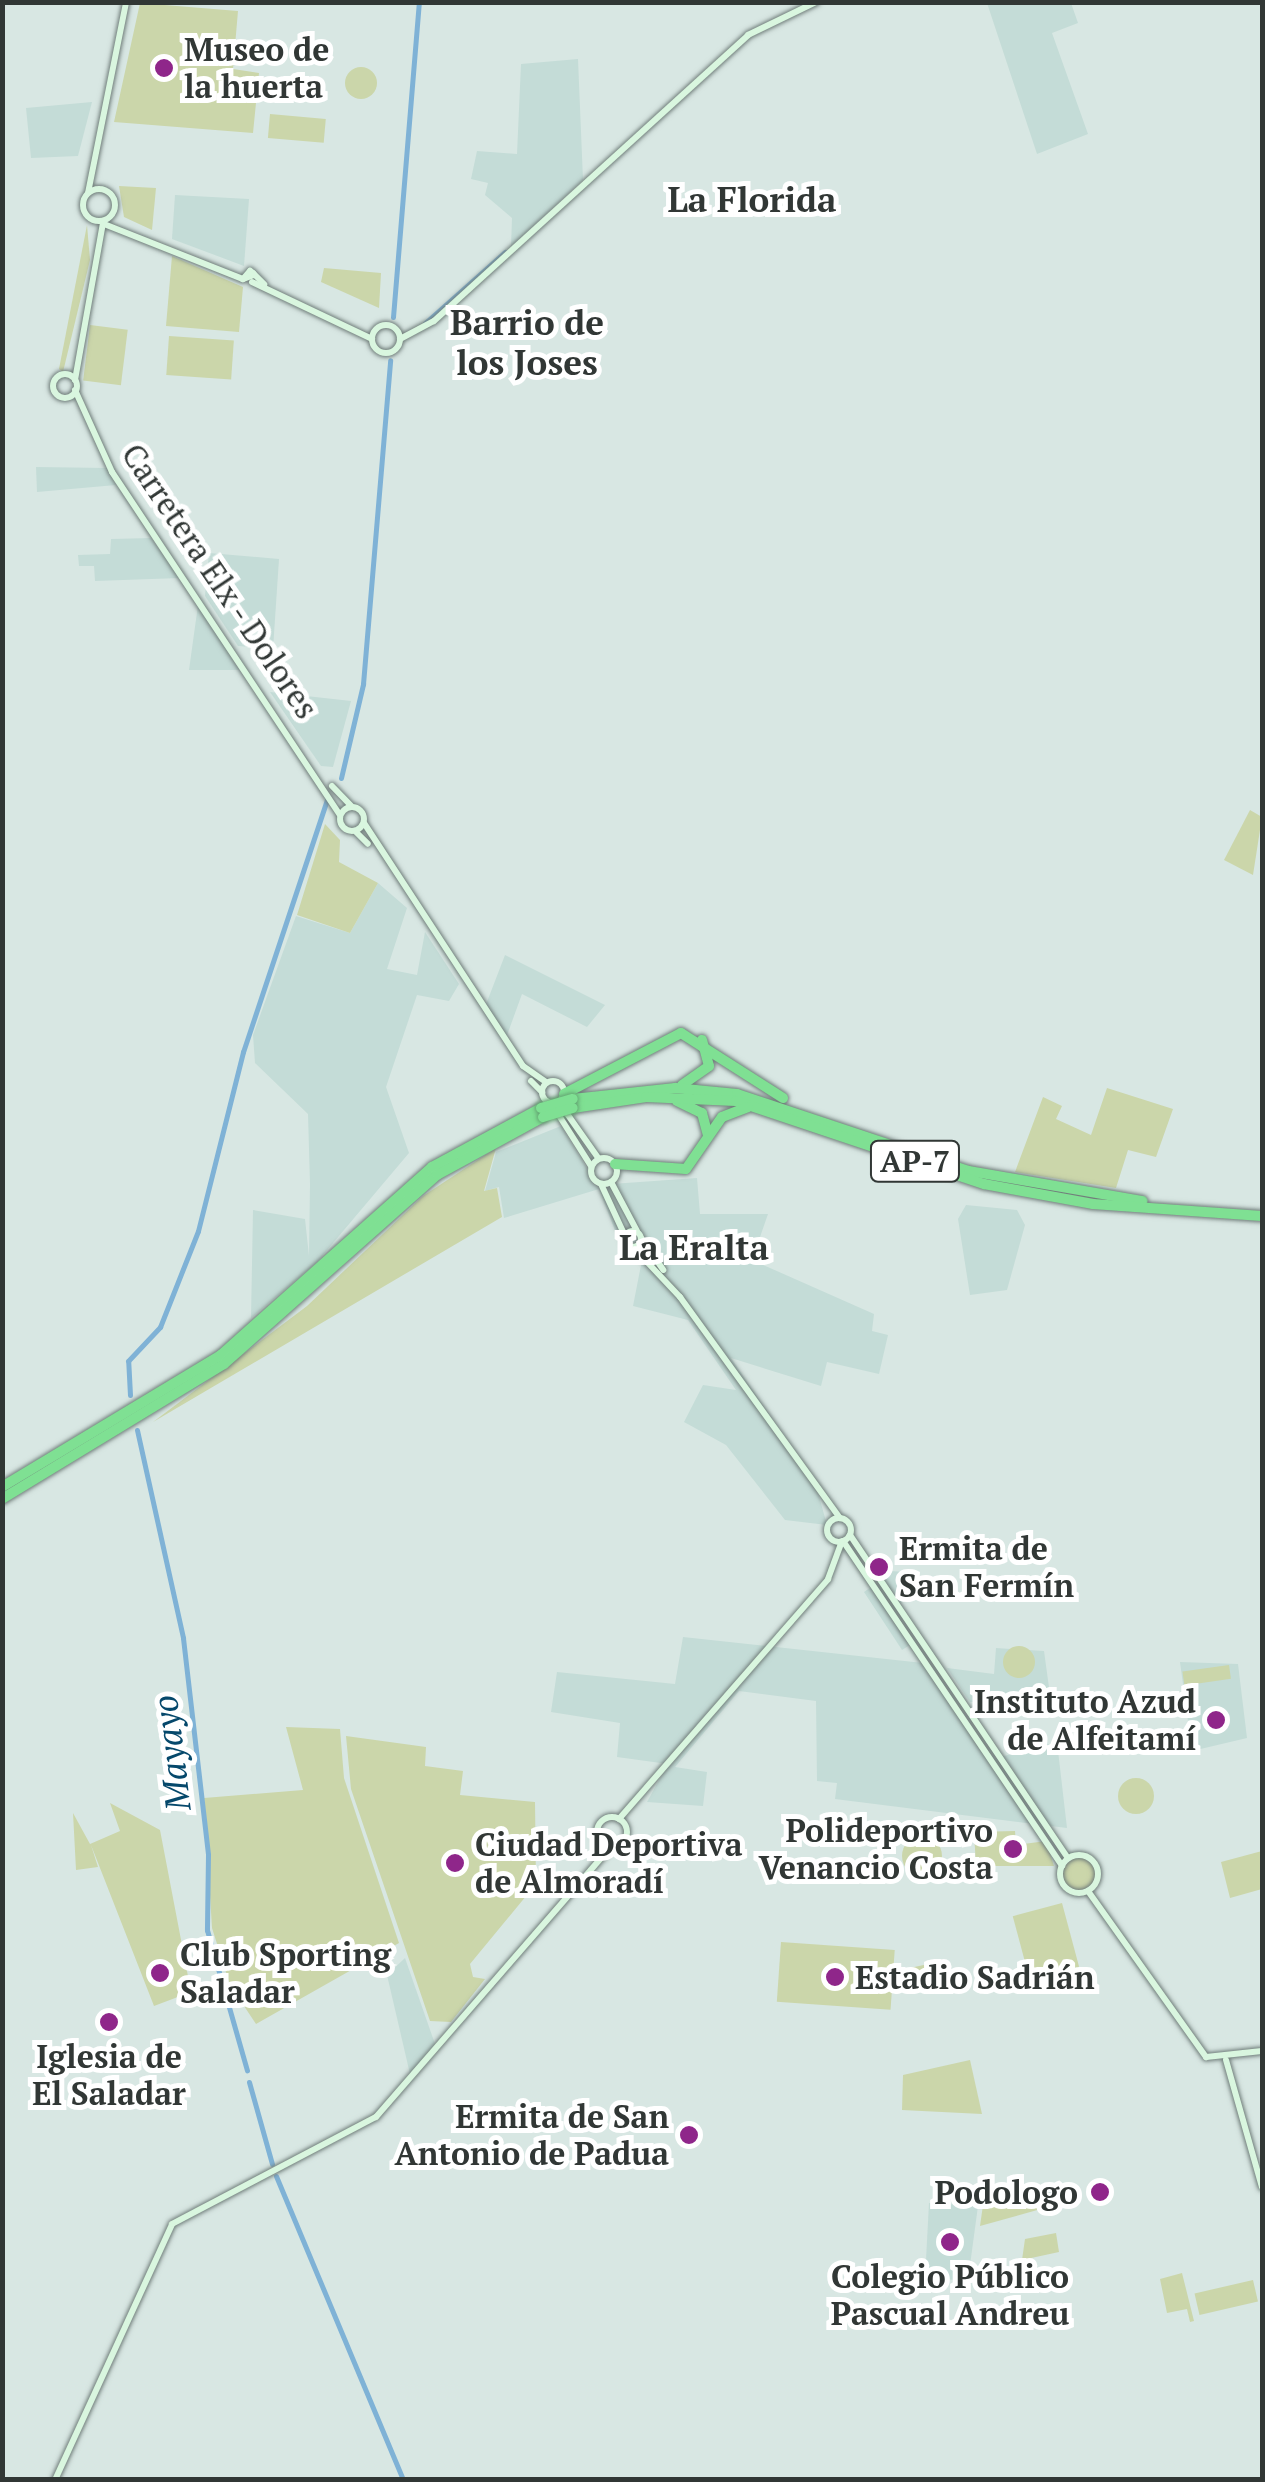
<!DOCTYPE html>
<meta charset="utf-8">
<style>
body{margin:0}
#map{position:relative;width:1265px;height:2482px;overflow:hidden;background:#d8e7e3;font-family:"PT Serif",serif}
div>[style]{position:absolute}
.built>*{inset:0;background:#c4dcd7}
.green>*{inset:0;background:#cbd6aa;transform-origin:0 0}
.round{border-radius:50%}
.canal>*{height:5px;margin:-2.5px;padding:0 2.5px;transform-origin:2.5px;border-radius:2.5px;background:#7fb2d6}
.roads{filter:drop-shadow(0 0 2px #717e7b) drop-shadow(0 0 2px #717e7b)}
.secondary>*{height:6px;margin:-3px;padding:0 3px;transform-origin:3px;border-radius:3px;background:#d9f6df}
.secondary>.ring{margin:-3px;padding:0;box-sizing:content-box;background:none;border:6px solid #d9f6df;border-radius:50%}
.highway>*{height:10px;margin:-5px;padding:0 5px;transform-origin:5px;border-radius:5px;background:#7fe093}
.bridges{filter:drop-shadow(0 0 2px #64a572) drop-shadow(0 0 2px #64a572)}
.highway-bridge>*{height:10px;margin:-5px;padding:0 5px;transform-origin:5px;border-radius:5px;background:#7fe093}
.dots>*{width:28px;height:28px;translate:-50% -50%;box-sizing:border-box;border:5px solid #fff;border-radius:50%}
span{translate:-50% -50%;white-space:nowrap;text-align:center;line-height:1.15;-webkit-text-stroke:10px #fff;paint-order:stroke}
.shield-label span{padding:2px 8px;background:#fff;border:2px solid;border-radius:8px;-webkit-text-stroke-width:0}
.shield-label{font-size:30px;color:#313735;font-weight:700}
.poi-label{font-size:32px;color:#313735;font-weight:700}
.left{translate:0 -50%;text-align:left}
.right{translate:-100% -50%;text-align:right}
.street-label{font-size:32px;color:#313735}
.neighbourhood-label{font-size:35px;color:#313735;font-weight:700}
.water-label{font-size:35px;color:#05486b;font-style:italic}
.frame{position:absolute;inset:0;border:5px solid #313735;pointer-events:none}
</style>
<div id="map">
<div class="built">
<i style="clip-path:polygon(987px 3px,1071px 3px,1078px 23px,1052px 33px,1088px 134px,1037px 154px)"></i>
<i style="clip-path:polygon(578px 59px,583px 180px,511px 247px,512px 218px,485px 195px,488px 183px,471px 179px,477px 151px,517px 154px,521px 64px)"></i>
<i style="clip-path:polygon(92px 102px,78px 156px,31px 158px,26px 108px)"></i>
<i style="clip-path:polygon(175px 195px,249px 199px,244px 266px,172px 239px)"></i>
<i style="clip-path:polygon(36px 467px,107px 468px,116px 485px,37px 492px)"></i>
<i style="clip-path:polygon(151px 538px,180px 578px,95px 581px,94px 566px,79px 566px,78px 555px,110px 554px,111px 539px)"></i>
<i style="clip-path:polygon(209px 553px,279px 559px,273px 649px,238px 646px,205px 596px)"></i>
<i style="clip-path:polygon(198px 605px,241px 670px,189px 670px)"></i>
<i style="clip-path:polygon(270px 692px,351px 701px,333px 767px,321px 766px)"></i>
<i style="clip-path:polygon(378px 883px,407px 908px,387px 969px,417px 975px,425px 932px,459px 984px,449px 1001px,417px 995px,386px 1087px,409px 1153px,317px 1262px,251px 1318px,253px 1210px,305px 1219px,309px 1256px,310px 1184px,308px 1114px,255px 1063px,253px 1035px,296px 916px,350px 933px)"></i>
<i style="clip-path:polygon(505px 955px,605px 1005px,587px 1027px,522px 994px,506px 1038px,485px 1007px)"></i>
<i style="clip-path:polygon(561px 1126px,597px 1185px,697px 1178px,700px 1214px,768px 1214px,752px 1260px,874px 1314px,872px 1331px,888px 1335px,879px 1374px,827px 1362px,821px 1386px,731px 1358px,815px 1482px,827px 1525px,785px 1520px,726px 1445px,684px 1422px,703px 1385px,736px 1390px,688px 1320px,633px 1306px,642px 1260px,621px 1246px,599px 1189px,504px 1218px,499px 1187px,485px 1191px,496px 1152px)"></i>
<i style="clip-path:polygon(966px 1205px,1017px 1210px,1025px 1225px,1007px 1290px,970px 1295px,958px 1219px)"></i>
<i style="clip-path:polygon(874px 1570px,906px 1572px,907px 1598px,892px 1611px,913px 1643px,902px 1650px,864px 1592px,881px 1580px)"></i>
<i style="clip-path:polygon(683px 1637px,923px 1663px,993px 1759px,1057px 1742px,1067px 1828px,835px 1799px,837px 1783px,817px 1781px,816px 1701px,739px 1691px,675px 1767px,707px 1772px,703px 1806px,647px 1802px,668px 1764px,617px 1757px,620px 1723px,551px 1712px,557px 1672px,675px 1684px)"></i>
<i style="clip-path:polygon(996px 1648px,1044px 1651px,1051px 1702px,970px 1702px,947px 1668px,994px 1674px)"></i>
<i style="clip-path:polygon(1180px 1662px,1238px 1664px,1247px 1738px,1192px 1751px)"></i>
<i style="clip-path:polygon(405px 1958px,435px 2044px,410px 2074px,387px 1975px)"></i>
<i style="clip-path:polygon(929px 2203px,978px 2206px,968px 2280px,925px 2279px)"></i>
</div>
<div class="green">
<i style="clip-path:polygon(140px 3px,238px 11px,233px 69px,259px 73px,253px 133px,114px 122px)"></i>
<i class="round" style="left:345px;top:67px;width:32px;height:32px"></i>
<i style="left:270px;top:114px;width:56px;height:24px;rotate:5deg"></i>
<i style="clip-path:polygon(119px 186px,156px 188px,152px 230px,124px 217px)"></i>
<i style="clip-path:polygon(87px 225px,90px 260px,63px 372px,59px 369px)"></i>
<i style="clip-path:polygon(172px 256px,243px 287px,239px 332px,166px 326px)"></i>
<i style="clip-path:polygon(324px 268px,381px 273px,379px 308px,321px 282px)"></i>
<i style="left:90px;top:325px;width:38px;height:56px;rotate:7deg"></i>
<i style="left:169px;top:336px;width:65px;height:39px;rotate:4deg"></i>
<i style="clip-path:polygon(1250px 810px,1262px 817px,1253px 875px,1224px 860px)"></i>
<i style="clip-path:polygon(325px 824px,340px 840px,339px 862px,378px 883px,350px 933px,297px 915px)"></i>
<i style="clip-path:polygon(1107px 1088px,1173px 1109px,1156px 1157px,1128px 1150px,1116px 1188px,1015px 1172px,1043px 1097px,1062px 1106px,1056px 1119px,1091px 1135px)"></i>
<i style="clip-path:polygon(496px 1148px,484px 1191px,497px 1188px,502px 1217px,153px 1422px,307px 1306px,423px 1196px)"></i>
<i class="round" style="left:1003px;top:1646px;width:32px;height:32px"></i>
<i style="left:1229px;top:1665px;width:14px;height:47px;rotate:82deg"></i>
<i style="clip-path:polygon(286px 1727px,340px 1729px,344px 1778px,399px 1943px,256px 2024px,230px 1985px,212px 1928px,204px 1798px,303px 1790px)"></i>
<i style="clip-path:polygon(346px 1736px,426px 1747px,425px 1766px,463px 1771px,460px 1795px,535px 1802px,536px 1884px,470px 1964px,473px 1977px,485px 1979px,451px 2022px,430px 2021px,351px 1789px)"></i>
<i class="round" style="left:1118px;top:1778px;width:36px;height:36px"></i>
<i style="clip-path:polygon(110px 1803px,160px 1830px,191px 1992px,154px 2006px,91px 1845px,98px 1867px,76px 1870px,73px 1813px,90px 1844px,120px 1831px)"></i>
<i style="clip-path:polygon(1015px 1831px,1016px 1845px,1046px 1841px,1054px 1866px,976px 1866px,974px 1832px)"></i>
<i class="round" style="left:902px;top:1836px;width:40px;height:40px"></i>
<i style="clip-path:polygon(1262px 1851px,1262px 1889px,1230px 1898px,1221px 1862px)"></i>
<i class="round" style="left:1063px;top:1858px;width:32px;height:32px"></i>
<i style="left:1062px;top:1903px;width:66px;height:51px;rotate:75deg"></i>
<i style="left:781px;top:1942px;width:114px;height:60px;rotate:4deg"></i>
<i style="clip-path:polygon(946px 1960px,950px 1974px,900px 1984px,901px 1970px)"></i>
<i style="clip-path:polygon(970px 2060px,982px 2114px,902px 2110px,903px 2075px)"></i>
<i style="clip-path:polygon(983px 2205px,1047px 2206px,1048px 2207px,980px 2226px)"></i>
<i style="clip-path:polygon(1056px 2233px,1059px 2252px,1022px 2260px,1025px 2239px)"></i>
<i style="clip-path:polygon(1182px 2273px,1194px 2321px,1190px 2322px,1187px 2309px,1167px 2313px,1160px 2279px)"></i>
<i style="left:1253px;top:2280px;width:22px;height:60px;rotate:77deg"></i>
</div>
<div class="canal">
<i style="left:393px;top:317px;width:316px;rotate:-85.3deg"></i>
<i style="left:425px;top:323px;width:107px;rotate:-41.6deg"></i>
<i style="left:341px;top:778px;width:97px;rotate:-76.8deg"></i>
<i style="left:363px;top:684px;width:325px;rotate:-85.2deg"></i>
<i style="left:130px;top:1395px;width:34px;rotate:-93deg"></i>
<i style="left:128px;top:1361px;width:47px;rotate:-46.7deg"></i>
<i style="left:160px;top:1327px;width:103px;rotate:-68.4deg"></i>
<i style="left:198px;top:1231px;width:185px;rotate:-75.9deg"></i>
<i style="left:243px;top:1052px;width:267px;rotate:-71.6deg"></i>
<i style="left:137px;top:1430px;width:213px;rotate:77.5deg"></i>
<i style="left:183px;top:1638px;width:218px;rotate:83.4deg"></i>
<i style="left:208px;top:1855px;width:75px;rotate:90.8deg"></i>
<i style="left:207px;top:1930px;width:146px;rotate:74.1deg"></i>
<i style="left:249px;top:2082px;width:85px;rotate:74.3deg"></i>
<i style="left:276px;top:2176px;width:329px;rotate:67.3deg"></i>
</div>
<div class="roads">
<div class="secondary">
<i class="ring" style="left:83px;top:189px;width:26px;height:26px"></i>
<i style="left:88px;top:193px;width:195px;rotate:-78.7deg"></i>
<i style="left:104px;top:224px;width:149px;rotate:21.6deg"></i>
<i style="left:254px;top:275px;width:12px;rotate:160deg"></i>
<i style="left:243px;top:279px;width:11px;rotate:-49deg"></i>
<i style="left:250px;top:271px;width:4px;rotate:34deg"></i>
<i style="left:253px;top:273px;width:16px;rotate:45deg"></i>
<i style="left:252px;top:282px;width:133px;rotate:25.4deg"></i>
<i class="ring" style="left:372px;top:325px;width:22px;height:22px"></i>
<i style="left:400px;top:339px;width:38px;rotate:-28deg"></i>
<i style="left:434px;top:321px;width:425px;rotate:-42.3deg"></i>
<i style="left:748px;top:35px;width:76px;rotate:-25.9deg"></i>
<i class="ring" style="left:53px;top:374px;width:18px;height:18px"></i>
<i style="left:75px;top:380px;width:159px;rotate:-79.9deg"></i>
<i style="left:75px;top:390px;width:90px;rotate:65.7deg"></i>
<i style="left:112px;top:472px;width:412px;rotate:56.4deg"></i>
<i style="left:332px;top:786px;width:28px;rotate:46deg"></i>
<i class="ring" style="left:340px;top:807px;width:18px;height:18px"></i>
<i style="left:364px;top:823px;width:290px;rotate:56.8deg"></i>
<i style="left:523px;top:1066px;width:28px;rotate:35deg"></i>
<i style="left:355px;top:831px;width:18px;rotate:45deg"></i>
<i class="ring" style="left:542px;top:1081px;width:16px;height:16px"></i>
<i style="left:531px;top:1081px;width:16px;rotate:45deg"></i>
<i style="left:563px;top:1108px;width:62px;rotate:54.8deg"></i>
<i style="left:558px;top:1114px;width:62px;rotate:57.6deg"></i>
<i class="ring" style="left:591px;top:1158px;width:20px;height:20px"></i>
<i style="left:611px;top:1182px;width:55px;rotate:62deg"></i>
<i style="left:601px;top:1184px;width:57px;rotate:65.2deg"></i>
<i class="ring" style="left:625px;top:1231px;width:10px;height:10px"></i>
<i style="left:641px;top:1238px;width:39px;rotate:55deg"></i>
<i style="left:633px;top:1247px;width:69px;rotate:46.8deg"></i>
<i style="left:680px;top:1297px;width:273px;rotate:54.1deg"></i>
<i class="ring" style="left:827px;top:1518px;width:18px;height:18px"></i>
<i style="left:850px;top:1535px;width:390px;rotate:56deg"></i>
<i style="left:843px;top:1541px;width:392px;rotate:56deg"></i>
<i class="ring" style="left:597px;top:1817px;width:24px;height:24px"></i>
<i style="left:619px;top:1819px;width:318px;rotate:-48.9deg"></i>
<i style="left:828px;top:1579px;width:40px;rotate:-69.8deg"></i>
<i class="ring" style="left:1060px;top:1855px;width:32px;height:32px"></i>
<i style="left:1088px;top:1891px;width:204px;rotate:54.6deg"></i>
<i style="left:1206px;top:2057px;width:56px;rotate:-6.1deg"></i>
<i style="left:1226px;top:2060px;width:132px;rotate:74.2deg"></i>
<i style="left:55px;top:2480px;width:281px;rotate:-65.4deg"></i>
<i style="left:172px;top:2224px;width:230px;rotate:-27.7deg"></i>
<i style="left:376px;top:2117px;width:358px;rotate:-49deg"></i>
</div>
<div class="highway">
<i style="left:682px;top:1085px;width:33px;rotate:-35deg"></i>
<i style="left:709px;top:1066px;width:27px;rotate:-105deg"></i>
<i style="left:564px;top:1094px;width:132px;rotate:-27.5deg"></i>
<i style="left:681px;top:1033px;width:121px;rotate:32.5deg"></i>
<i style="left:573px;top:1099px;width:103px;rotate:-6.2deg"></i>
<i style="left:675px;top:1088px;width:62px;rotate:5.5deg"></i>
<i style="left:737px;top:1094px;width:244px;rotate:18.4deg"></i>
<i style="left:969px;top:1171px;width:176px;rotate:9.8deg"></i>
<i style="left:677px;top:1101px;width:28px;rotate:26deg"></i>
<i style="left:702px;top:1113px;width:24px;rotate:75deg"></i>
<i style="left:573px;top:1108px;width:74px;rotate:-8.6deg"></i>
<i style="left:646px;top:1097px;width:90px;rotate:2.5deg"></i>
<i style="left:736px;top:1101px;width:262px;rotate:18.5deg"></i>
<i style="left:984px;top:1184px;width:111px;rotate:10.4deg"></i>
<i style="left:1093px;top:1204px;width:169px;rotate:4.1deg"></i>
<i style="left:615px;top:1164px;width:71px;rotate:4deg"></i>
<i style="left:686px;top:1169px;width:63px;rotate:-55.3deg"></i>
<i style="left:722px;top:1117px;width:28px;rotate:-21deg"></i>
<i style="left:2px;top:1487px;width:256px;rotate:-31.1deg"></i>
<i style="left:221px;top:1355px;width:283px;rotate:-41.7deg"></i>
<i style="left:432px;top:1167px;width:124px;rotate:-28.4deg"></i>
<i style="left:2px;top:1499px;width:260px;rotate:-31.3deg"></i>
<i style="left:224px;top:1364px;width:285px;rotate:-41.6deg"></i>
<i style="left:437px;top:1175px;width:121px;rotate:-28.7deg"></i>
</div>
</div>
<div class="bridges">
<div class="highway-bridge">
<i style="left:541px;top:1108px;width:33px;rotate:-16deg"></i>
<i style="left:543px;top:1117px;width:31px;rotate:-17deg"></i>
</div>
</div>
<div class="dots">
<i style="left:164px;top:68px;background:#8f268a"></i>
<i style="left:879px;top:1567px;background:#8f268a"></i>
<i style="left:1216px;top:1720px;background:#8f268a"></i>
<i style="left:1013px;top:1849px;background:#8f268a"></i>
<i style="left:455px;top:1863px;background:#8f268a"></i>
<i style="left:160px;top:1973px;background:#8f268a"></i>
<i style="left:835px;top:1977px;background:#8f268a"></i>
<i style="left:109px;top:2022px;background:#8f268a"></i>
<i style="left:689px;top:2135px;background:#8f268a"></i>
<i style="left:1100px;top:2192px;background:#8f268a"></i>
<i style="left:950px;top:2242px;background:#8f268a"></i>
</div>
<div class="shield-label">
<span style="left:915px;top:1161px">AP-7</span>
</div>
<div class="poi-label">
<span class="left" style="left:184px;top:68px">Museo de<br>la huerta</span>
<span class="left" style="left:899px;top:1567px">Ermita de<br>San Fermín</span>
<span class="right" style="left:1196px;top:1720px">Instituto Azud<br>de Alfeitamí</span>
<span class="right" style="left:993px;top:1849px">Polideportivo<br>Venancio Costa</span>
<span class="left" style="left:475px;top:1863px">Ciudad Deportiva<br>de Almoradí</span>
<span class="left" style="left:180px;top:1973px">Club Sporting<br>Saladar</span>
<span class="left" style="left:855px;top:1977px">Estadio Sadrián</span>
<span style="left:109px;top:2075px">Iglesia de<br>El Saladar</span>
<span class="right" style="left:669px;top:2135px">Ermita de San<br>Antonio de Padua</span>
<span class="right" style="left:1078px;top:2192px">Podologo</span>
<span style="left:950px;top:2295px">Colegio Público<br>Pascual Andreu</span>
</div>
<div class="street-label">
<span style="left:220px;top:581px;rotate:56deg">Carretera Elx - Dolores</span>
</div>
<div class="neighbourhood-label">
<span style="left:752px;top:199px">La Florida</span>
<span style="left:527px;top:342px">Barrio de<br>los Joses</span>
<span style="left:694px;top:1247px">La Eralta</span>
</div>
<div class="water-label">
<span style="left:171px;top:1753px;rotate:-97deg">Mayayo</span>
</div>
<div class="frame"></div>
</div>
